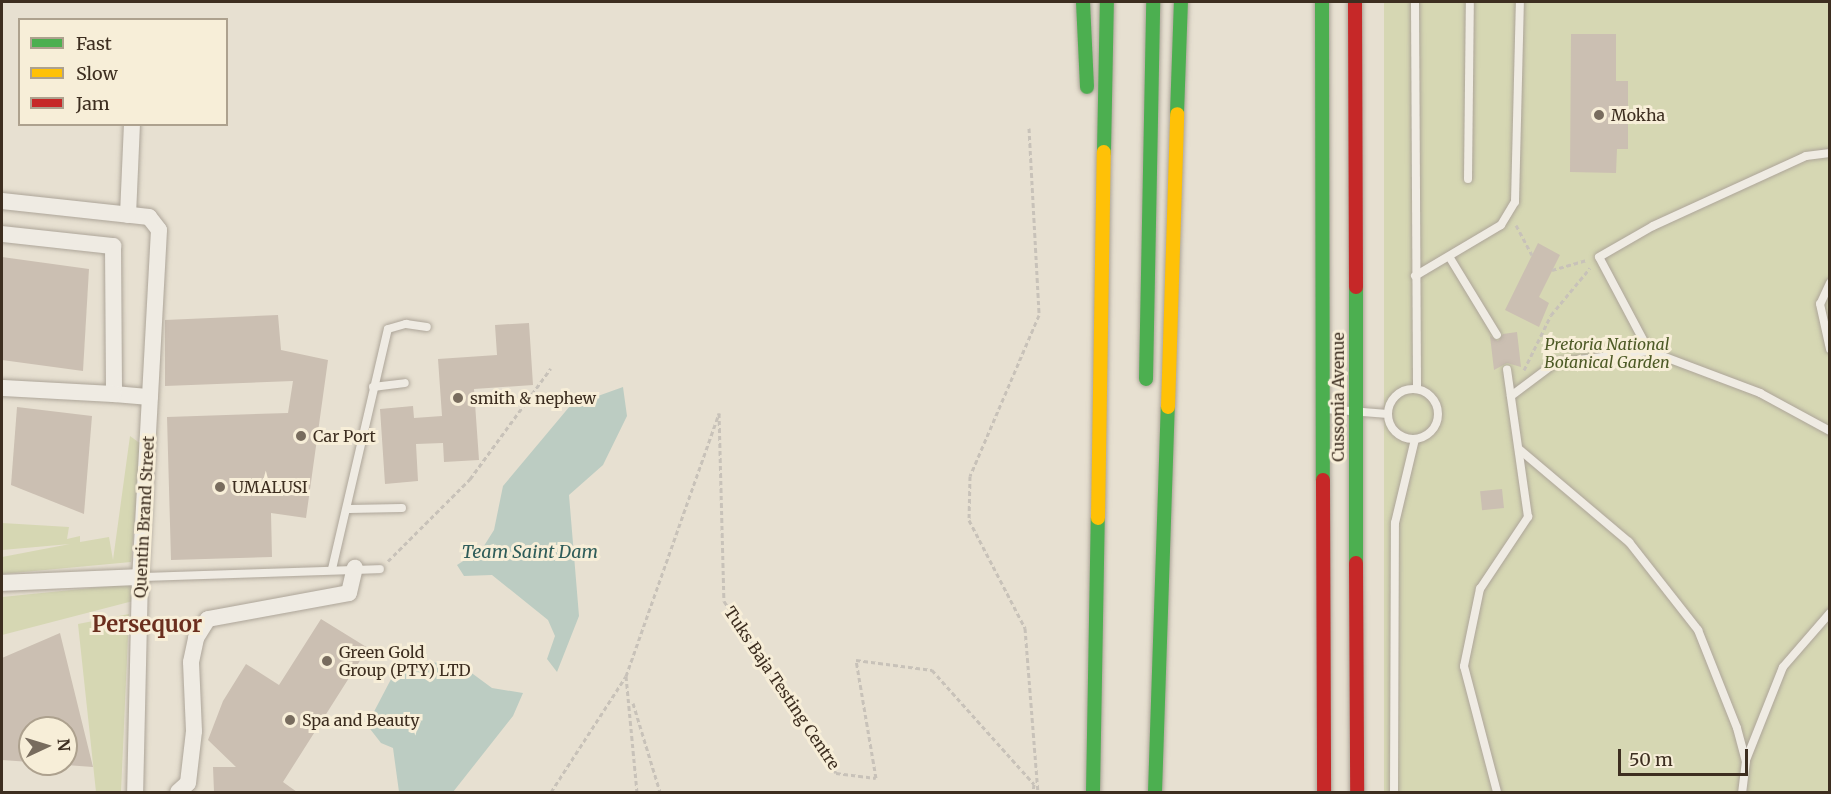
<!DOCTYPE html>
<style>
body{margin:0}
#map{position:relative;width:1831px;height:794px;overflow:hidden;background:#e7e0d1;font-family:Merriweather,serif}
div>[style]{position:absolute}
.green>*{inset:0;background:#d6d7b3;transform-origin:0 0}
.water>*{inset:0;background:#bcccc2}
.building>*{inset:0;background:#cbbfb2;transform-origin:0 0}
.path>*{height:3px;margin-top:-1.5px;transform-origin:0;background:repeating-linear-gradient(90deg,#c8c2b9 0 4.5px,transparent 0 7.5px)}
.roads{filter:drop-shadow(0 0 2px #ada599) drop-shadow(0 0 2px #ada599)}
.lane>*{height:8px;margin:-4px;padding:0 4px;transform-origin:4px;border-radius:4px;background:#efebe3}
.lane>.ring{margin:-4px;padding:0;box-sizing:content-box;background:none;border:8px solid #efebe3;border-radius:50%}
.street>*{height:16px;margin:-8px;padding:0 8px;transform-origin:8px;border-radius:8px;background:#efebe3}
.fast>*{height:14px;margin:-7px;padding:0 7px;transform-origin:7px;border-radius:7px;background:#4caf50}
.slow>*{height:14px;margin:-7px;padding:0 7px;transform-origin:7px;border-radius:7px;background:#ffc107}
.jam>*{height:14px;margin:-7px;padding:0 7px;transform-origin:7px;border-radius:7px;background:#c62828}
.dots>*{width:16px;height:16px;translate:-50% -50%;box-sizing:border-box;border:3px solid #f7eed8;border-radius:50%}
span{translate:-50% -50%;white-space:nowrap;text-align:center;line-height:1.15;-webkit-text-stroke:6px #f7eed8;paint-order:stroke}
.poi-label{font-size:16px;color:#3d2e20}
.left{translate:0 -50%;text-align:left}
.park-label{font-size:16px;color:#4d5a26;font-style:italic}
.street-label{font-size:16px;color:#3d2e20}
.water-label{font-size:18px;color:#2f5d5a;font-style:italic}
.district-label{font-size:22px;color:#6b2e1e;font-weight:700}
.frame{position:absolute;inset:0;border:3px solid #3d2e20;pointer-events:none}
.legend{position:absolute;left:18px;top:18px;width:210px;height:108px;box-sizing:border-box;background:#f7eed8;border:2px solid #ada18e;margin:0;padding:8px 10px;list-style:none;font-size:18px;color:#3d2e20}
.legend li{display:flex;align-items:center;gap:12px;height:30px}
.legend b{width:30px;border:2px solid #ada18e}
.north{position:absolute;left:18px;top:716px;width:60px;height:60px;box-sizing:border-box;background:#f7eed8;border:2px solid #ada18e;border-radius:50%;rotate:86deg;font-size:16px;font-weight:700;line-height:24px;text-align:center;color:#3d2e20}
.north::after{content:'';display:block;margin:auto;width:21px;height:27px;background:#786c5e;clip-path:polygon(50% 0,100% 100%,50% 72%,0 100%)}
.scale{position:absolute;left:1618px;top:749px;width:130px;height:27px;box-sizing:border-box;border:3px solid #3d2e20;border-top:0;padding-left:8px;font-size:18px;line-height:21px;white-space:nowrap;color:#3d2e20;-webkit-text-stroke:4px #f7eed8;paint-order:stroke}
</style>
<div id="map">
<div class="green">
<i style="left:1384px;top:2px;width:445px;height:790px"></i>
<i style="clip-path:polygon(130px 436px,141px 444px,131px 562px,2px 574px,2px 557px,70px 544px,2px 550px,2px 523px,69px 527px,67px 539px,80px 536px,80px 542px,109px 537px,113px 560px)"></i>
<i style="clip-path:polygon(131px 584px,133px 601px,2px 635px,2px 597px)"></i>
<i style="clip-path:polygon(129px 614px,121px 792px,96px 792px,78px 624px)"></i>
</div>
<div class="water">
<i style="clip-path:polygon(623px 387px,627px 416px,603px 465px,569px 495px,579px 616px,557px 672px,547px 659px,555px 636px,548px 620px,492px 575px,464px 576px,457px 565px,482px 549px,494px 530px,503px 486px,570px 406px)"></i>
<i style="clip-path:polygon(400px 662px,458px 663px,492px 688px,523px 693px,513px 716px,453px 792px,399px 792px,393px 748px,381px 743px,367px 725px)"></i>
</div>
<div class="building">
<i style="clip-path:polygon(1571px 34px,1616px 34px,1616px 81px,1628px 81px,1628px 149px,1617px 149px,1616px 173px,1570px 172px)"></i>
<i style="clip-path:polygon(1538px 243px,1560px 255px,1539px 297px,1549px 303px,1539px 327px,1505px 310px)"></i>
<i style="clip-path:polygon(2px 257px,89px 269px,83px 371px,2px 360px)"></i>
<i style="clip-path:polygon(278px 315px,281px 350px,328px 360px,306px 518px,271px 513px,272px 557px,171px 560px,167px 417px,288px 413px,293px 381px,165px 386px,165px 320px)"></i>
<i style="clip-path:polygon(529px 323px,533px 385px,474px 389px,479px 460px,444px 462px,443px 443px,416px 444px,418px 481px,385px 484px,380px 409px,413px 406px,414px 418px,442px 416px,438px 359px,497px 355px,495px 325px)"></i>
<i style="clip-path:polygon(1517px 332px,1521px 367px,1507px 363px,1494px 370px,1490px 336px,1498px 341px,1503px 334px)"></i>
<i style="clip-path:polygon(17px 407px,92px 416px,84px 514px,11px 485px)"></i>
<i style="left:1502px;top:489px;width:19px;height:22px;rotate:84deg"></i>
<i style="clip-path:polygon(321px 619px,368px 648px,283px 782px,297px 792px,214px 792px,213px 767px,236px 767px,208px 740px,223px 701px,246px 664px,279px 685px)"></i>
<i style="clip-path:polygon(60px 633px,93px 767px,66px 765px,66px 728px,30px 728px,30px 762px,2px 760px,2px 658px)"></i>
</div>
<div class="path">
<i style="left:1029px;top:128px;width:187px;rotate:86.9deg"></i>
<i style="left:1039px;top:315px;width:175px;rotate:113.2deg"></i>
<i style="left:970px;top:476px;width:44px;rotate:91.3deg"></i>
<i style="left:969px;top:520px;width:122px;rotate:62.6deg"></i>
<i style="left:1025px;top:628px;width:165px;rotate:85.5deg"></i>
<i style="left:1516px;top:225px;width:34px;rotate:62deg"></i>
<i style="left:1552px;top:270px;width:37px;rotate:-16deg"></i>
<i style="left:1524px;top:370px;width:61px;rotate:-63.9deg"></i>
<i style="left:1551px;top:315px;width:61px;rotate:-50.3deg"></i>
<i style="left:388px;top:561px;width:116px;rotate:-45deg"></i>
<i style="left:470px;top:479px;width:137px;rotate:-53.9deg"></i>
<i style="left:626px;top:676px;width:117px;rotate:84.6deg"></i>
<i style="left:633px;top:703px;width:93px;rotate:73.1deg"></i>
<i style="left:551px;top:792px;width:138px;rotate:-57.1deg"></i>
<i style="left:626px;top:676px;width:279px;rotate:-70.5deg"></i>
<i style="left:719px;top:413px;width:188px;rotate:88.5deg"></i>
<i style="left:724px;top:601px;width:205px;rotate:56.9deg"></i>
<i style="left:836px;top:773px;width:40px;rotate:7.1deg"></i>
<i style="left:876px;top:778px;width:120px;rotate:-99.6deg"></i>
<i style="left:856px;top:660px;width:77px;rotate:7.5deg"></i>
<i style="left:932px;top:670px;width:153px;rotate:48.2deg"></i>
<i style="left:1034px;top:784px;width:8px;rotate:97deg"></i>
</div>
<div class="roads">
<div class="lane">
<i style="left:1415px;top:2px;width:387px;rotate:89.7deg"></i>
<i style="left:1468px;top:179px;width:177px;rotate:-89.4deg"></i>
<i style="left:1450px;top:258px;width:90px;rotate:58.6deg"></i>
<i style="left:1415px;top:276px;width:100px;rotate:-30.7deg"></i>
<i style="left:1501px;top:225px;width:27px;rotate:-59deg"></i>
<i style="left:1515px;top:202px;width:200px;rotate:-88.6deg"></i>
<i style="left:1830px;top:283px;width:23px;rotate:115deg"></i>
<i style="left:1820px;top:304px;width:46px;rotate:77.5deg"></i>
<i style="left:1649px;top:351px;width:106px;rotate:-118deg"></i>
<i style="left:1599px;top:257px;width:62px;rotate:-29.9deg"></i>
<i style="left:1653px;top:226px;width:168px;rotate:-24.6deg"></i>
<i style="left:1806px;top:156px;width:24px;rotate:-7deg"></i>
<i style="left:373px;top:387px;width:32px;rotate:-7deg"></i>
<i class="ring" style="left:1388px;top:389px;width:42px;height:42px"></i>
<i style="left:1511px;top:396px;width:55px;rotate:-36.9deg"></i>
<i style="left:1555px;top:363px;width:95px;rotate:-7.3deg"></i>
<i style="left:1649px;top:351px;width:119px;rotate:20.7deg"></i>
<i style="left:1760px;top:393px;width:80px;rotate:28.5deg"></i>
<i style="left:1325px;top:409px;width:63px;rotate:4.5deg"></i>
<i style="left:1520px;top:450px;width:143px;rotate:40.2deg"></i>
<i style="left:1629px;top:542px;width:112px;rotate:51.9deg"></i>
<i style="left:1698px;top:630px;width:105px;rotate:68.3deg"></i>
<i style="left:1737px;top:728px;width:34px;rotate:75deg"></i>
<i style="left:1746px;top:761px;width:31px;rotate:97deg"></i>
<i style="left:349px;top:509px;width:53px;rotate:-1.1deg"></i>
<i style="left:332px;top:569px;width:246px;rotate:-76.9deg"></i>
<i style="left:388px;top:329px;width:19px;rotate:-16deg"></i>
<i style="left:406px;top:324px;width:21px;rotate:8deg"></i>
<i style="left:140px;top:577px;width:240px;rotate:-1.9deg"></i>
<i style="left:1746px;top:760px;width:100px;rotate:-68.3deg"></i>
<i style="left:1783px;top:667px;width:72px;rotate:-49deg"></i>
<i style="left:1394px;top:792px;width:269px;rotate:-89.8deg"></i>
<i style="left:1395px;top:523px;width:86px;rotate:-76.6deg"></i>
<i style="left:1497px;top:792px;width:130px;rotate:-104.7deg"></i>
<i style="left:1464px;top:666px;width:79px;rotate:-78.3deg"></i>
<i style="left:1480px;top:589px;width:87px;rotate:-56.3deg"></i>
<i style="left:1528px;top:517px;width:149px;rotate:-98.1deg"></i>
</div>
<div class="street">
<i style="left:2px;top:201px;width:148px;rotate:6.2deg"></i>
<i style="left:149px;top:217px;width:16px;rotate:52deg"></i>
<i style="left:159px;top:230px;width:348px;rotate:93.1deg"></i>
<i style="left:140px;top:577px;width:215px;rotate:91.3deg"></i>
<i style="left:128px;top:215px;width:91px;rotate:-87.5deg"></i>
<i style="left:2px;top:234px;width:112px;rotate:6.2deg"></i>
<i style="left:113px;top:246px;width:148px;rotate:89.6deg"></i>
<i style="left:114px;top:394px;width:36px;rotate:5deg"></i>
<i style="left:2px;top:388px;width:112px;rotate:3.1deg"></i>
<i style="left:2px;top:583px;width:138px;rotate:-2.5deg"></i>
<i style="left:178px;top:792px;width:13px;rotate:-42deg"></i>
<i style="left:188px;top:783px;width:52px;rotate:-83.4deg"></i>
<i style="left:194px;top:731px;width:69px;rotate:-92.5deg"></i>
<i style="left:191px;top:662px;width:25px;rotate:-78deg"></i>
<i style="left:196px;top:638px;width:22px;rotate:-58deg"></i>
<i style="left:208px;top:619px;width:143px;rotate:-10.4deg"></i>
<i style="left:349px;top:593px;width:26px;rotate:-77deg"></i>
</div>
<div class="fast">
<i style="left:1083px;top:2px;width:85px;rotate:87.3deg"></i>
<i style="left:1322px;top:2px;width:478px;rotate:89.9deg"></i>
<i style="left:1177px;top:114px;width:112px;rotate:-88deg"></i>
<i style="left:1104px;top:152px;width:150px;rotate:-88.9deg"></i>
<i style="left:1356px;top:287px;width:276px;rotate:90deg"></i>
<i style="left:1146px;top:379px;width:377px;rotate:-88.9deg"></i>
<i style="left:1093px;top:792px;width:274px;rotate:-89deg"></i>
<i style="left:1155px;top:792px;width:385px;rotate:-88.1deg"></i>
</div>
<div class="slow">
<i style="left:1168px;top:407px;width:293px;rotate:-88.2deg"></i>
<i style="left:1098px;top:518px;width:366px;rotate:-89.1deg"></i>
</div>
<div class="jam">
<i style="left:1355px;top:2px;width:285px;rotate:89.8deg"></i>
<i style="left:1323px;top:480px;width:312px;rotate:89.8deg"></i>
<i style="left:1356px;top:563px;width:229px;rotate:89.7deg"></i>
</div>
</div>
<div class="dots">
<i style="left:1599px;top:115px;background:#786c5e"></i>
<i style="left:458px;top:398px;background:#786c5e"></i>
<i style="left:301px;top:436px;background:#786c5e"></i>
<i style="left:220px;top:487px;background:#786c5e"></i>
<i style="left:327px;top:661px;background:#786c5e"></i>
<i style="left:290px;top:720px;background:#786c5e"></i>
</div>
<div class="poi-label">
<span class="left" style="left:1611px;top:115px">Mokha</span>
<span class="left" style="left:470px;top:398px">smith &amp; nephew</span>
<span class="left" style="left:313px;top:436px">Car Port</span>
<span class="left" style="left:232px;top:487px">UMALUSI</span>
<span class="left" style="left:339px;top:661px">Green Gold<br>Group (PTY) LTD</span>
<span class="left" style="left:302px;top:720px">Spa and Beauty</span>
</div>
<div class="park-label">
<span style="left:1607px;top:353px">Pretoria National<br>Botanical Garden</span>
</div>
<div class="street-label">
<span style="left:1338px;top:397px;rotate:-90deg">Cussonia Avenue</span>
<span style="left:144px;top:517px;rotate:-87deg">Quentin Brand Street</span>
<span style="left:782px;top:688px;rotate:56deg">Tuks Baja Testing Centre</span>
</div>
<div class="water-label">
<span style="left:530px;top:552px">Team Saint Dam</span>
</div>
<div class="district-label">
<span style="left:147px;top:625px">Persequor</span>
</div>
<div class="frame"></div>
<ul class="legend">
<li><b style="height:8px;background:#4caf50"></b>Fast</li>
<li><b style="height:8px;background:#ffc107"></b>Slow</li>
<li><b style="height:8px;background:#c62828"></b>Jam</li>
</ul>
<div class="north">N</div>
<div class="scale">50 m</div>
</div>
